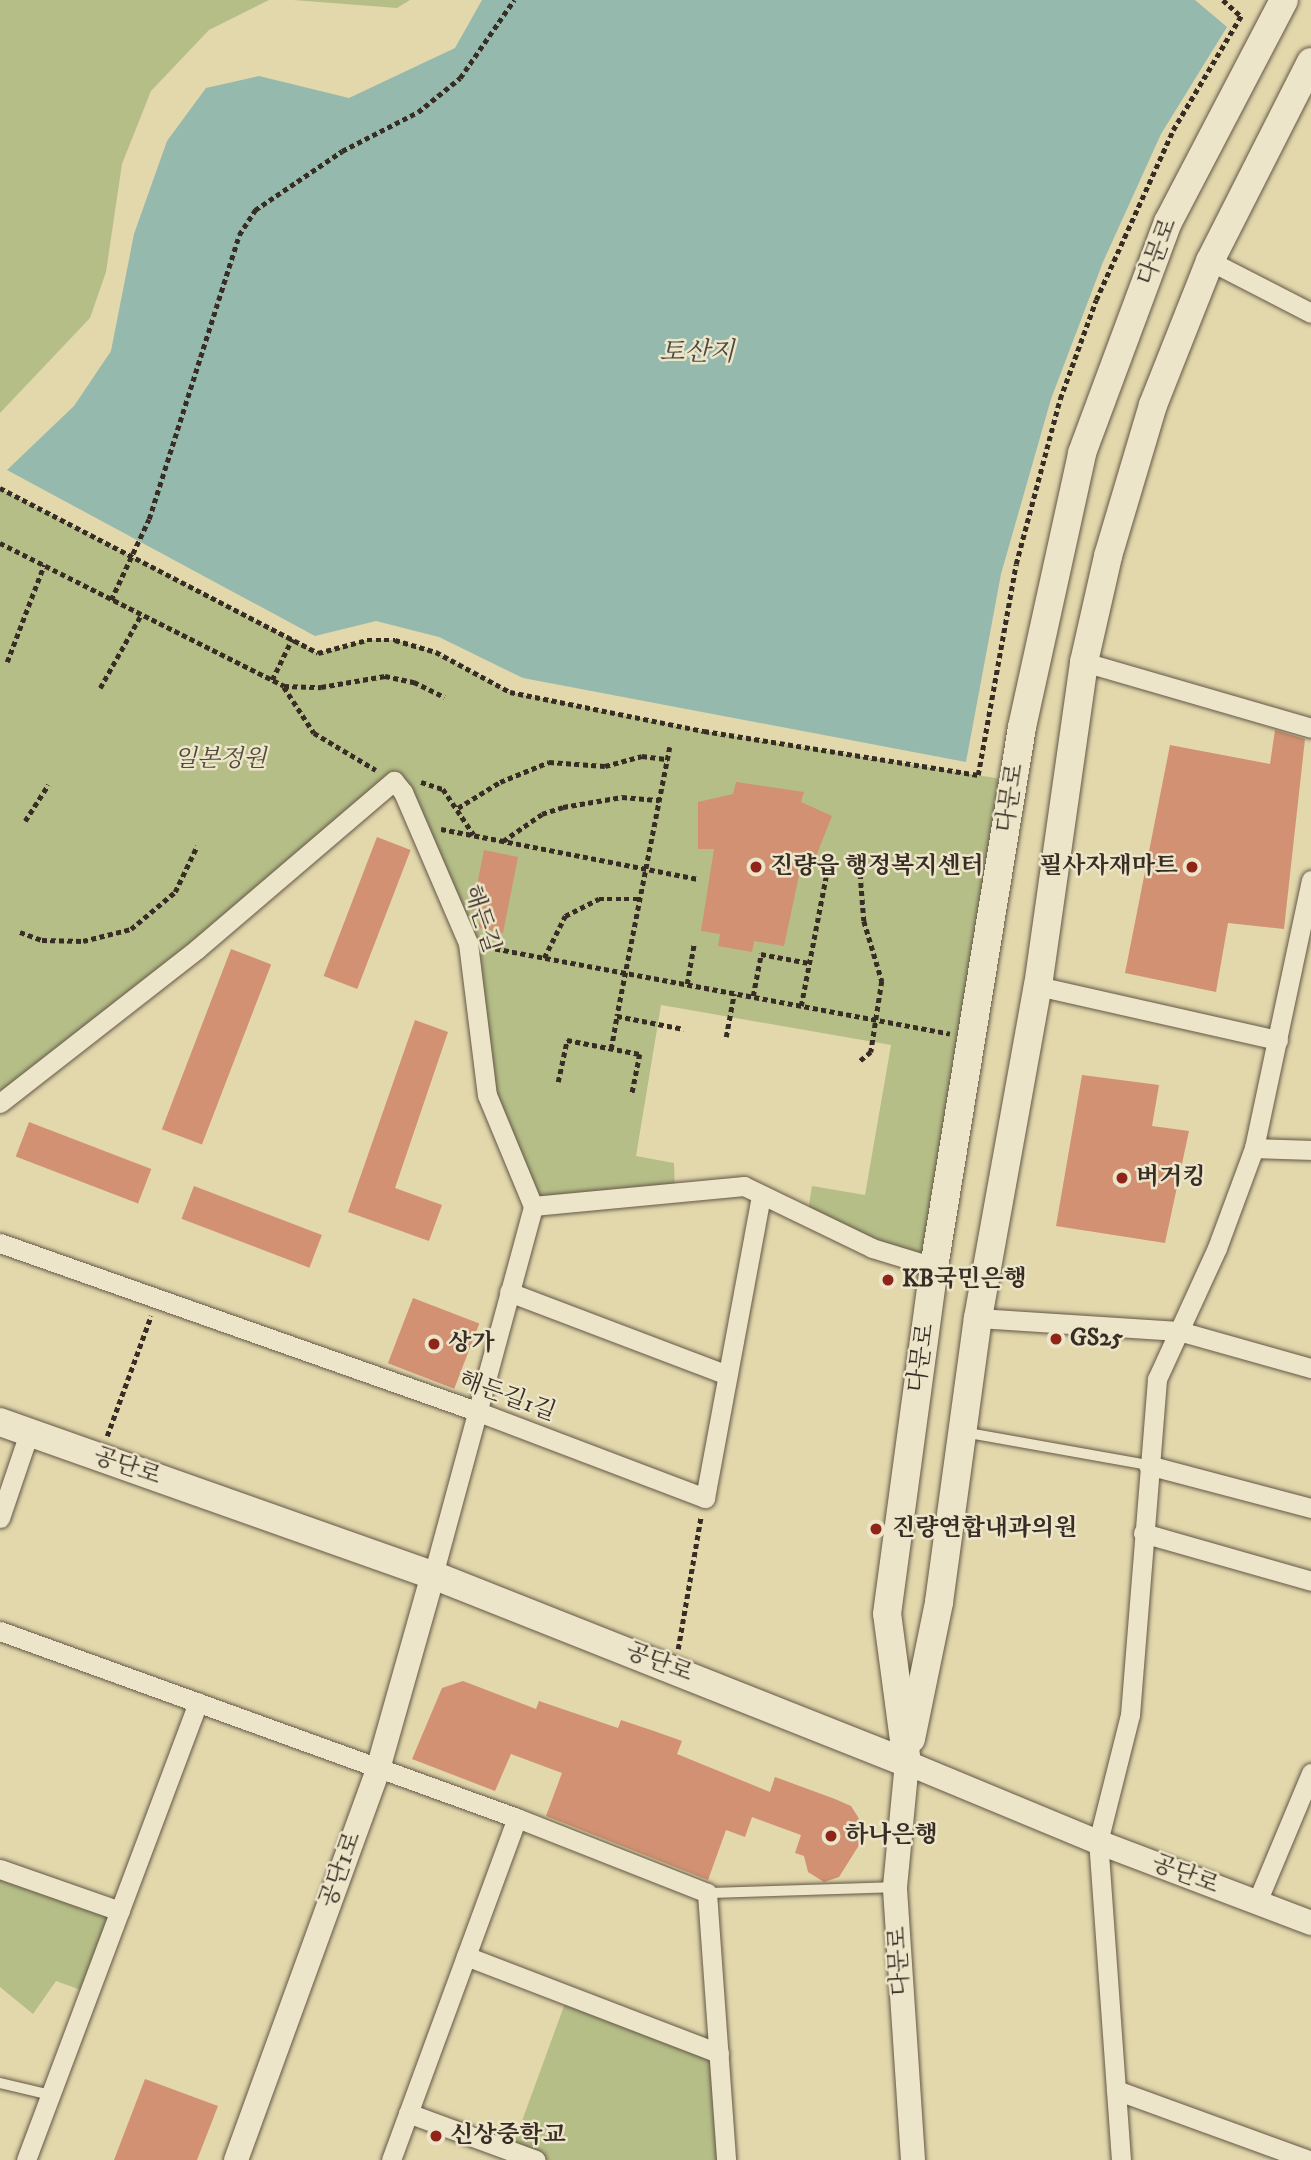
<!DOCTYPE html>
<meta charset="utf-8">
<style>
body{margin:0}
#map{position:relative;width:1311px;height:2160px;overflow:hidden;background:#e3d7ac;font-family:"IM FELL DW Pica","Noto Serif KR",serif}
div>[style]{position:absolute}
.green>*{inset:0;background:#b6be88}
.water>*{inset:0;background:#95b9ac}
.building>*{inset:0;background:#d19172;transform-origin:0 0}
.path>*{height:4.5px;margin-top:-2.25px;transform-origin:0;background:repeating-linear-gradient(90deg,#382d25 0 5px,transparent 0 8.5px)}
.roads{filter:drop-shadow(0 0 2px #635847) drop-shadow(0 0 2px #635847)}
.service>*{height:10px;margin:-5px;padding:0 5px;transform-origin:5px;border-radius:5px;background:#ede5c9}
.minor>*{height:19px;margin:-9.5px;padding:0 9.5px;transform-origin:9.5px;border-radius:9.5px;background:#ede5c9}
.tertiary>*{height:24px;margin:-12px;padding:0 12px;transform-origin:12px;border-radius:12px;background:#ede5c9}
.secondary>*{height:28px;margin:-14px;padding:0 14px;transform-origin:14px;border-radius:14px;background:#ede5c9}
.dots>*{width:19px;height:19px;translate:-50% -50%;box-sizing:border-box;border:4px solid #ede5c9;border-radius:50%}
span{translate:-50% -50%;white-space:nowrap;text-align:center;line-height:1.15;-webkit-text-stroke:5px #ede5c9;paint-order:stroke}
.street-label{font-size:24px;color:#382d25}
.park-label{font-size:24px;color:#514a39;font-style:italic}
.poi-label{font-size:24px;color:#382d25;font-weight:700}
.left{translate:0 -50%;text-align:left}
.right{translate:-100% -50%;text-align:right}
.water-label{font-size:26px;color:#4b4940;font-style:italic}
</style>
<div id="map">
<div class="green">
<i style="clip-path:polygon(0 0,269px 0,209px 30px,151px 91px,122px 164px,106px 272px,90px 318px,0 413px)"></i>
<i style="clip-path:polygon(293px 0,410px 0,397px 8px)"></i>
<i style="clip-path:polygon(0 488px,318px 653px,367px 640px,395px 640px,436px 652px,510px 692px,704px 731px,1014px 781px,934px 1267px,807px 1217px,812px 1186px,865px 1195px,891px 1045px,661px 1005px,636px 1156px,674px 1163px,675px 1192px,533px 1206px,487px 1095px,468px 943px,394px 781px,0 1103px)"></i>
<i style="clip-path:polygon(0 1869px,120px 1911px,89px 1993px,56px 1981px,33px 2014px,0 1987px)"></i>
<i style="clip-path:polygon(568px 1995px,719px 2053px,726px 2160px,536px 2160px,511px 2151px)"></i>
</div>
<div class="water">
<i style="clip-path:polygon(482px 0,1195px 0,1227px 27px,1161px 134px,1103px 262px,1051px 399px,1001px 574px,966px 762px,523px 678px,439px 637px,376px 621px,315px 636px,7px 470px,74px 406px,111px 351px,134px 234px,167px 141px,206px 88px,259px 76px,349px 98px,455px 48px)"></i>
</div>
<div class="building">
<i style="clip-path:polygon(1275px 730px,1305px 739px,1284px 929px,1228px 923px,1216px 992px,1125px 973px,1170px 745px,1270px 764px)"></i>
<i style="clip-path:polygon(736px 782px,804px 792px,801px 802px,832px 816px,811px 869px,801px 866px,784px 946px,754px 941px,752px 952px,718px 946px,720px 934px,701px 931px,714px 849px,698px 849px,698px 802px,733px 794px)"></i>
<i style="left:377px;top:837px;width:36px;height:149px;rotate:21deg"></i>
<i style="clip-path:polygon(484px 850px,518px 857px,503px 933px,478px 928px,481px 912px,472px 910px)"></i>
<i style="left:231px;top:949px;width:43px;height:193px;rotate:21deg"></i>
<i style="clip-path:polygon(415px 1020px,448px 1032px,395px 1188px,442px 1205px,429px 1241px,348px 1212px)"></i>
<i style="clip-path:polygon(1082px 1075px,1159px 1085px,1152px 1126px,1189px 1131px,1165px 1243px,1056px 1226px)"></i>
<i style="left:29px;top:1122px;width:131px;height:37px;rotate:21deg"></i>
<i style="left:194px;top:1186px;width:137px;height:35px;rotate:21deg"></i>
<i style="left:413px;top:1298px;width:71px;height:70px;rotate:21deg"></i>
<i style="clip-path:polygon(463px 1681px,536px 1709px,539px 1701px,618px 1728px,621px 1720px,654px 1731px,682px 1741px,677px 1754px,770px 1792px,775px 1777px,835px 1799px,851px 1806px,858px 1817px,863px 1829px,861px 1842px,839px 1877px,824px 1882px,808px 1872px,804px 1856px,795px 1853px,801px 1835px,752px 1817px,745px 1837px,726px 1830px,708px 1880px,546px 1816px,562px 1773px,511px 1754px,495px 1791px,412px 1759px,442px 1688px)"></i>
<i style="clip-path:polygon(145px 2079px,218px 2106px,197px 2160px,114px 2160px)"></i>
</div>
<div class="path">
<i style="left:1223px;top:0;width:25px;rotate:42deg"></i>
<i style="left:0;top:488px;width:358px;rotate:27.4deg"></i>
<i style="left:318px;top:653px;width:51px;rotate:-14.9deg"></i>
<i style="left:367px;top:640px;width:28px"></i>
<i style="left:395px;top:640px;width:43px;rotate:16.3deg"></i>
<i style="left:436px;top:652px;width:84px;rotate:28.4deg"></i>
<i style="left:510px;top:692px;width:198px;rotate:11.4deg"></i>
<i style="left:704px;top:731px;width:278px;rotate:9.1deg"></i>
<i style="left:978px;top:775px;width:214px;rotate:-79.8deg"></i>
<i style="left:1016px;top:564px;width:171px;rotate:-75.1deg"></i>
<i style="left:1060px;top:399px;width:105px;rotate:-70deg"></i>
<i style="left:1096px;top:300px;width:187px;rotate:-65.6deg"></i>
<i style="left:1173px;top:130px;width:133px;rotate:-59.2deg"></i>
<i style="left:0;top:543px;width:318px;rotate:26.7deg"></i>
<i style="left:284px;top:686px;width:37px;rotate:2deg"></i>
<i style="left:321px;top:687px;width:65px;rotate:-9.8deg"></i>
<i style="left:385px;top:676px;width:30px;rotate:12deg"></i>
<i style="left:414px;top:682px;width:34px;rotate:26deg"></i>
<i style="left:111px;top:600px;width:89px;rotate:-64.9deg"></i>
<i style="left:149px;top:519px;width:298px;rotate:-72.4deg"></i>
<i style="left:239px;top:235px;width:30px;rotate:-57deg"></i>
<i style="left:255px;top:210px;width:105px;rotate:-34.1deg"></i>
<i style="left:342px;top:151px;width:85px;rotate:-27.2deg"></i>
<i style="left:418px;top:112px;width:54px;rotate:-39deg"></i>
<i style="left:460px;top:78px;width:95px;rotate:-55.3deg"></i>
<i style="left:7px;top:662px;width:104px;rotate:-69.1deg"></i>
<i style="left:272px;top:680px;width:46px;rotate:-64deg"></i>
<i style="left:284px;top:687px;width:55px;rotate:56.9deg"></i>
<i style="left:314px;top:733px;width:72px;rotate:30.8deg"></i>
<i style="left:100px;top:688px;width:84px;rotate:-60.7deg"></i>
<i style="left:670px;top:747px;width:274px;rotate:101.1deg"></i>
<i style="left:617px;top:1016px;width:68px;rotate:11deg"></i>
<i style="left:421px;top:782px;width:23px;rotate:18deg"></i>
<i style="left:443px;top:789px;width:55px;rotate:56deg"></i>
<i style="left:458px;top:808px;width:49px;rotate:-31.8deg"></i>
<i style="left:500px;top:782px;width:53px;rotate:-22.2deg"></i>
<i style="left:549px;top:762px;width:56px;rotate:4.1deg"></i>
<i style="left:605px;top:766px;width:38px;rotate:-15deg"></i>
<i style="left:642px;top:756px;width:26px;rotate:7deg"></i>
<i style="left:25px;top:821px;width:43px;rotate:-57.4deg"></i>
<i style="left:441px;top:829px;width:262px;rotate:11deg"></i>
<i style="left:503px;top:841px;width:47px;rotate:-34.7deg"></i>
<i style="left:542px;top:814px;width:22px;rotate:-18deg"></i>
<i style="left:563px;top:807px;width:60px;rotate:-9.6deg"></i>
<i style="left:622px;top:797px;width:38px;rotate:5deg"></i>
<i style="left:859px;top:857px;width:64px;rotate:85.5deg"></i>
<i style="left:864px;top:921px;width:63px;rotate:73.3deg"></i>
<i style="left:882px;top:981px;width:72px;rotate:98.8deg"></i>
<i style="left:871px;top:1052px;width:16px;rotate:140deg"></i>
<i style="left:20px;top:932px;width:23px;rotate:20deg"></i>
<i style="left:42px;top:940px;width:41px;rotate:1.4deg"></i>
<i style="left:83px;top:941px;width:49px;rotate:-14deg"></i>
<i style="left:131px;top:929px;width:57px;rotate:-40.1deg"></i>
<i style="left:175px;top:892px;width:51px;rotate:-64.4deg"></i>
<i style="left:487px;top:947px;width:471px;rotate:10.6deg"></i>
<i style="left:544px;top:958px;width:47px;rotate:-63.4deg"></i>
<i style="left:565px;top:916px;width:38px;rotate:-27deg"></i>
<i style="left:599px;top:899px;width:41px"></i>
<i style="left:687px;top:984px;width:41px;rotate:-80.1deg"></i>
<i style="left:753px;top:996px;width:43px;rotate:-79.2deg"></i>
<i style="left:761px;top:954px;width:49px;rotate:10.6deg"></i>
<i style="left:801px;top:1006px;width:132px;rotate:-79.1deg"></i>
<i style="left:726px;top:1037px;width:44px;rotate:-79.5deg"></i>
<i style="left:611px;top:1049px;width:34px;rotate:-80deg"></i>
<i style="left:558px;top:1082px;width:43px;rotate:-77.9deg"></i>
<i style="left:567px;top:1040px;width:74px;rotate:10.9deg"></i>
<i style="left:640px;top:1054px;width:41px;rotate:101.3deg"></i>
<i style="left:107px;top:1436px;width:128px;rotate:-69.9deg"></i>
<i style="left:678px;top:1649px;width:135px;rotate:-80.2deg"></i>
</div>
<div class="roads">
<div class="service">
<i style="left:963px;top:1432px;width:188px;rotate:10.1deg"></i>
<i style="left:707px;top:1893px;width:188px;rotate:-1.8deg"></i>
<i style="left:0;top:2083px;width:52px;rotate:13.2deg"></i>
</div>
<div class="minor">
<i style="left:1210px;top:261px;width:114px;rotate:27.2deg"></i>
<i style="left:1084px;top:662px;width:236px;rotate:16.2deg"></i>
<i style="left:1038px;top:986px;width:246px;rotate:12.7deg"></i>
<i style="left:0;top:1103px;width:250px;rotate:-38deg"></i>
<i style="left:197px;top:949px;width:259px;rotate:-40.5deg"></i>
<i style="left:394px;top:781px;width:14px;rotate:51deg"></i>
<i style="left:403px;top:792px;width:164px;rotate:66.7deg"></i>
<i style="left:468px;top:943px;width:153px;rotate:82.9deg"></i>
<i style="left:487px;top:1095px;width:120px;rotate:67.5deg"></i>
<i style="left:1254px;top:1148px;width:57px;rotate:2deg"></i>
<i style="left:533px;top:1206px;width:212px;rotate:-5.4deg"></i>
<i style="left:744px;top:1186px;width:142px;rotate:25.8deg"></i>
<i style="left:872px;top:1248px;width:65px;rotate:17deg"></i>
<i style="left:0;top:1243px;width:505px;rotate:19.44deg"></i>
<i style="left:476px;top:1411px;width:245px;rotate:20.8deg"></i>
<i style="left:705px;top:1498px;width:308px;rotate:-79.5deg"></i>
<i style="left:509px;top:1292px;width:233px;rotate:20.8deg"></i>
<i style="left:978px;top:1318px;width:201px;rotate:3.7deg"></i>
<i style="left:1179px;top:1331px;width:137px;rotate:15.7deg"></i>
<i style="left:1148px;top:1465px;width:169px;rotate:14.8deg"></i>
<i style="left:0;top:1518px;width:90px;rotate:-71.2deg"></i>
<i style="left:1143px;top:1533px;width:175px;rotate:15.9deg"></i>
<i style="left:433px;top:1575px;width:382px;rotate:-74.8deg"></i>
<i style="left:0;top:1631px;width:550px;rotate:19.89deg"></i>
<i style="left:0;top:1869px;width:127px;rotate:19.3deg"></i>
<i style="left:1257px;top:1902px;width:140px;rotate:-67.3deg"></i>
<i style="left:466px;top:1956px;width:271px;rotate:21deg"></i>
<i style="left:1116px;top:2090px;width:204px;rotate:20deg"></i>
<i style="left:408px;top:2113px;width:136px;rotate:20.2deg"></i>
<i style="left:26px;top:2160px;width:489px;rotate:-69.4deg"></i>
<i style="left:391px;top:2160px;width:364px;rotate:-69.8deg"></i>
<i style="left:517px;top:1818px;width:204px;rotate:21.5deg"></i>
<i style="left:707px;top:1893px;width:268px;rotate:85.9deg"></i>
<i style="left:1121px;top:2160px;width:319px;rotate:-94.1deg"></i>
<i style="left:1098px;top:1842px;width:131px;rotate:-75.9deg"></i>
<i style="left:1130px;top:1715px;width:337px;rotate:-85.4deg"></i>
<i style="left:1157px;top:1379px;width:144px;rotate:-65.4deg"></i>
<i style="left:1217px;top:1248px;width:107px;rotate:-69.7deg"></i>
<i style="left:1254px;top:1148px;width:274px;rotate:-78deg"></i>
</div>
<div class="tertiary">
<i style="left:236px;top:2160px;width:416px;rotate:-70deg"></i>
<i style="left:378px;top:1769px;width:202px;rotate:-74.2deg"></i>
<i style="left:913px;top:2160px;width:274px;rotate:-93.8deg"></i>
<i style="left:895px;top:1887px;width:125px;rotate:-84.5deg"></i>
<i style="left:907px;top:1763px;width:207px;rotate:22.5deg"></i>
<i style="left:1098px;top:1842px;width:228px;rotate:20.8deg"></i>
</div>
<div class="secondary">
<i style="left:0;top:1422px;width:459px;rotate:19.5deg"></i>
<i style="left:433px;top:1575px;width:510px;rotate:21.63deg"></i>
<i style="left:911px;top:1739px;width:140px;rotate:-78.4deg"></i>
<i style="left:939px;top:1602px;width:287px;rotate:-82.2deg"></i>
<i style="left:978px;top:1318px;width:337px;rotate:-79.8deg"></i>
<i style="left:1038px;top:986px;width:327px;rotate:-81.9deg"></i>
<i style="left:1084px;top:662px;width:109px;rotate:-77.2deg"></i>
<i style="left:1108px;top:556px;width:158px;rotate:-73.4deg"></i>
<i style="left:1153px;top:405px;width:155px;rotate:-68.4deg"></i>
<i style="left:1210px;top:261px;width:223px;rotate:-63.1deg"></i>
<i style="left:907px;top:1763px;width:150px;rotate:-97.6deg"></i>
<i style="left:887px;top:1614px;width:350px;rotate:-82.3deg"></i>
<i style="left:934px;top:1267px;width:547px;rotate:-80.74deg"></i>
<i style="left:1022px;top:727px;width:280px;rotate:-77.6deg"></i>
<i style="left:1082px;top:453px;width:246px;rotate:-69.6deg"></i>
<i style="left:1168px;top:222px;width:250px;rotate:-62.4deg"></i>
</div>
</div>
<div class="dots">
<i style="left:756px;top:867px;background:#8f2418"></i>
<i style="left:1192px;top:867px;background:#8f2418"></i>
<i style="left:1122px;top:1178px;background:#8f2418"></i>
<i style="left:888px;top:1280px;background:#8f2418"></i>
<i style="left:1056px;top:1339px;background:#8f2418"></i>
<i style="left:434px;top:1344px;background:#8f2418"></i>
<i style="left:876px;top:1529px;background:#8f2418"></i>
<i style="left:831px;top:1836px;background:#8f2418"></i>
<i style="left:436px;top:2136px;background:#8f2418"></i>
</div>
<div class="street-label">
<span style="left:1158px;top:252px;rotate:-69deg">다문로</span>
<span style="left:1011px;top:798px;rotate:-81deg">다문로</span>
<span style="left:481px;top:919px;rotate:72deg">해든길</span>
<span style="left:922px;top:1358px;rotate:-82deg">다문로</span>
<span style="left:507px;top:1397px;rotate:20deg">해든길1길</span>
<span style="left:127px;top:1467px;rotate:19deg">공단로</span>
<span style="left:659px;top:1663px;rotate:21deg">공단로</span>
<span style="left:341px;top:1870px;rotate:-70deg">공단1로</span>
<span style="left:1185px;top:1875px;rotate:21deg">공단로</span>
<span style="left:900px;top:1961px;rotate:-93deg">다문로</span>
</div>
<div class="park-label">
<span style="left:220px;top:760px">일본정원</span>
</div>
<div class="poi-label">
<span class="left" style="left:770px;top:867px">진량읍 행정복지센터</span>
<span class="right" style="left:1178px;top:867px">필사자재마트</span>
<span class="left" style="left:1136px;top:1178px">버거킹</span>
<span class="left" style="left:902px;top:1280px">KB국민은행</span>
<span class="left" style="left:1070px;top:1339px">GS25</span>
<span class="left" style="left:448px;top:1344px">상가</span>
<span class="left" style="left:892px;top:1529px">진량연합내과의원</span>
<span class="left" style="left:845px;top:1836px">하나은행</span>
<span class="left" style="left:450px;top:2136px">신상중학교</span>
</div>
<div class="water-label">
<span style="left:697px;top:353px">토산지</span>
</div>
</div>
